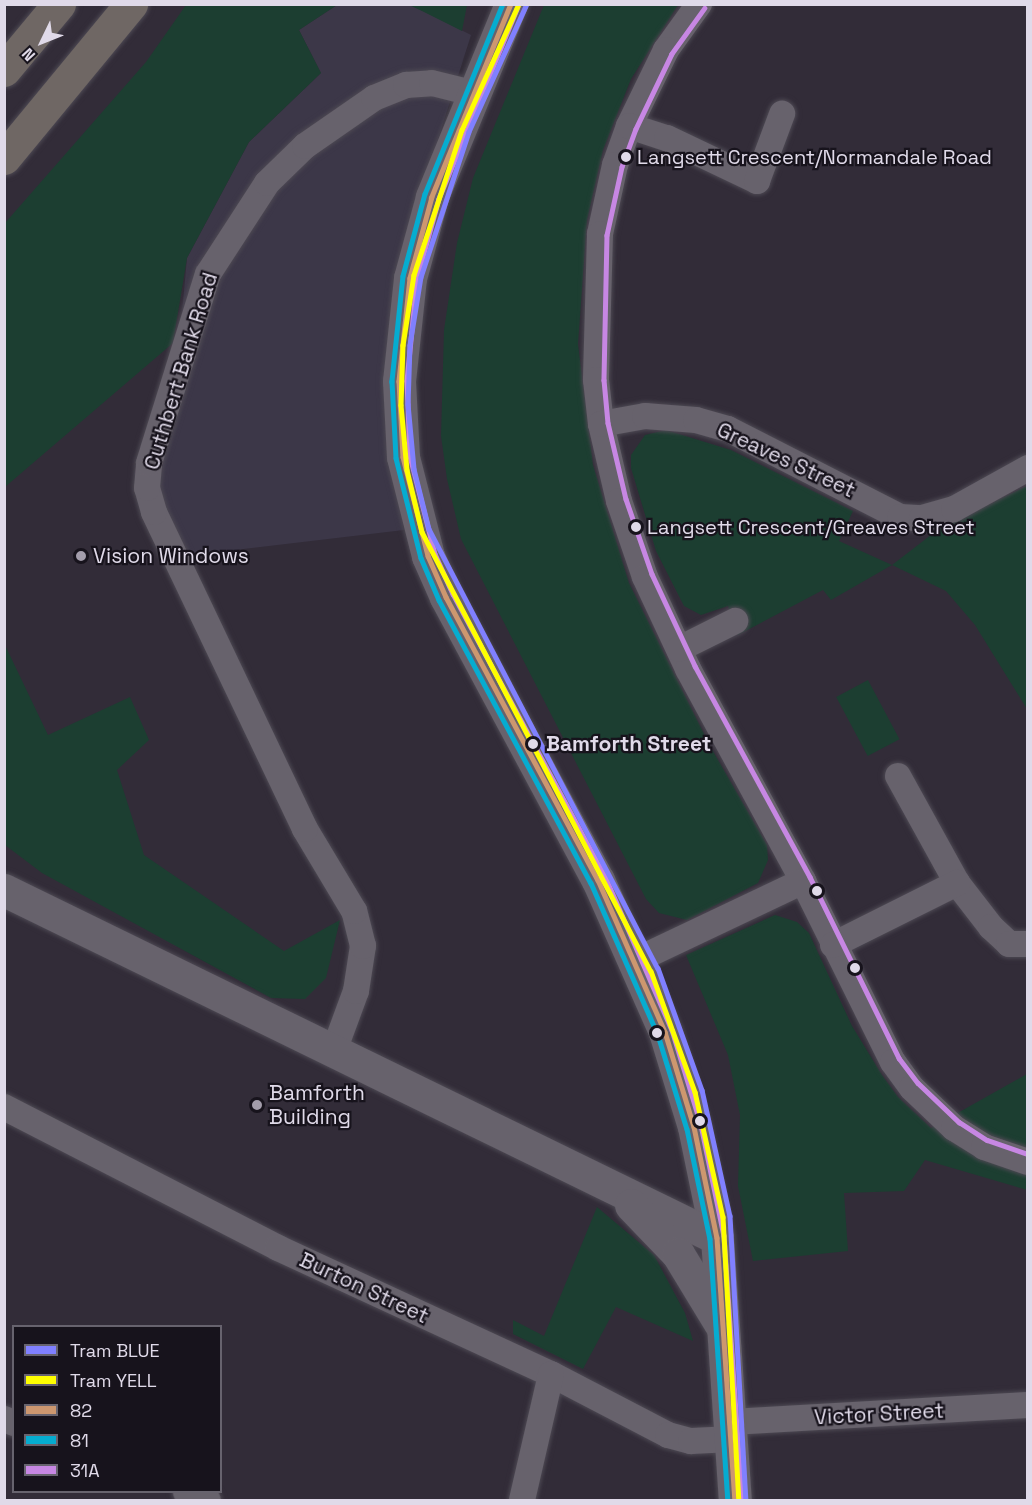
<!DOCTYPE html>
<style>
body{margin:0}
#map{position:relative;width:1032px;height:1505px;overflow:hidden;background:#322c38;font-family:"Space Grotesk",sans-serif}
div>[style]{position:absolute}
.commercial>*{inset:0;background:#3c3748}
.green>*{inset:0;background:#1c3e31;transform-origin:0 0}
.roads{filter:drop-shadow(0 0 2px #4d4953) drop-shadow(0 0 2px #4d4953)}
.minor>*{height:26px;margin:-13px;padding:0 13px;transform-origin:13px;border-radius:13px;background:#67626c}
.tertiary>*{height:33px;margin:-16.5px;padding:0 16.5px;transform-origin:16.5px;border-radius:16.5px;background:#67626c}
.trunk>*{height:33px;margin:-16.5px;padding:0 16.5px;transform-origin:16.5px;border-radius:16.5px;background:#6f6764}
.bus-1>*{height:4.5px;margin:-2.25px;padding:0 2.25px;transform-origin:2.25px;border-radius:2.25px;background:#cd976f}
.bus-2>*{height:4.5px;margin:-2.25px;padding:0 2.25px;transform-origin:2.25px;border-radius:2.25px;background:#06acd0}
.bus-3>*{height:4.5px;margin:-2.25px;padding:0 2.25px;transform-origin:2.25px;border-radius:2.25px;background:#c787e3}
.tram-1>*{height:4.5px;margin:-2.25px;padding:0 2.25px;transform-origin:2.25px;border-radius:2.25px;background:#8080ff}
.tram-2>*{height:4.5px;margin:-2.25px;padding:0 2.25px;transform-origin:2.25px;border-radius:2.25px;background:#ff0}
.dots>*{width:16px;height:16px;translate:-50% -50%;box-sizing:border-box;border:3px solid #17131c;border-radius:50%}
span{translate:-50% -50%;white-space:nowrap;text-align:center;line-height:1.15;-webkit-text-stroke:4.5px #17131c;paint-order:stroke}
.bus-label{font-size:20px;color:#e0dae9}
.left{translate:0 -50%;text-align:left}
.street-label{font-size:21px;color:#e0dae9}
.poi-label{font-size:21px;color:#e0dae9}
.stop-label{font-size:21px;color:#e0dae9;font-weight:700}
.frame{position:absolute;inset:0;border:6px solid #e0dae9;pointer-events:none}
.legend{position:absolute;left:12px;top:1325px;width:210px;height:168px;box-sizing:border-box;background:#17131c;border:2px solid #67636e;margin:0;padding:8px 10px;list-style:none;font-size:18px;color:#e0dae9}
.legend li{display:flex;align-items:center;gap:12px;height:30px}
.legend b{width:30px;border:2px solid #67636e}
.north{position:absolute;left:12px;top:12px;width:60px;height:60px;-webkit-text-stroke:4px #17131c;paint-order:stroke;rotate:227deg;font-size:16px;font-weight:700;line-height:24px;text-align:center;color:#e0dae9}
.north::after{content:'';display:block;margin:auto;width:21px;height:27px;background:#e0dae9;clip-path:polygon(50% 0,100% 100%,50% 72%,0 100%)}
</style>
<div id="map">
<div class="commercial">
<i style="clip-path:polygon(409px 4px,471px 35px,435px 149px,385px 401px,404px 530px,201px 554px,169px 568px,148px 525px,134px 474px,182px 313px,187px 258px,249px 142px,321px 73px,299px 30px,337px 5px)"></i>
</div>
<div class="green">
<i style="clip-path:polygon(186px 5px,337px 5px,299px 30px,321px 73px,249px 142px,187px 258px,173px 343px,5px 487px,5px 223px,146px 62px)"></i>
<i style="clip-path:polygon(409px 5px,467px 5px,462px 31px,422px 11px)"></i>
<i style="clip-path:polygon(544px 5px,678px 5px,631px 79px,603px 150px,587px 220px,578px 344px,593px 465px,629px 583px,710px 746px,767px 845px,768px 860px,758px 883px,687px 920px,659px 913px,646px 899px,461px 539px,447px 479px,441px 436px,444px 330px,457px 243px,473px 178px)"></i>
<i style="clip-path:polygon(666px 430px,731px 450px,853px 511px,839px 541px,892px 565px,940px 528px,1027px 486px,1027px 709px,975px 625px,946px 591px,892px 565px,831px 600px,823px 590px,738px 635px,728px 606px,701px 615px,684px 606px,656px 551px,631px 468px,631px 455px,645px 435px)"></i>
<i style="clip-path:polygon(4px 643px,48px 735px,130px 697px,149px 740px,117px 770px,144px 855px,284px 951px,340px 920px,326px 978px,305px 999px,271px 998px,42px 873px,5px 845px)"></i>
<i style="left:868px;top:680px;width:67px;height:36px;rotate:62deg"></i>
<i style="clip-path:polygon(775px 915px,797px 922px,809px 933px,852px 1026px,882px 1075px,898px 1097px,931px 1128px,1027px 1074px,1027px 1190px,925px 1160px,904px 1191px,844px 1193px,848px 1251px,753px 1261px,738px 1186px,740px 1115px,728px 1055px,686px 955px)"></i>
<i style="clip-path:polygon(597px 1207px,654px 1255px,685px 1313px,693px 1341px,616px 1307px,583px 1369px,513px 1334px,513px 1320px,544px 1336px)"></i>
</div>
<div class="roads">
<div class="minor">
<i style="left:699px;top:4px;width:57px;rotate:125.7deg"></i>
<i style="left:666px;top:50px;width:85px;rotate:116deg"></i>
<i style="left:629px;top:126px;width:41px;rotate:109.7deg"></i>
<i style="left:615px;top:165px;width:71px;rotate:102.3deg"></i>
<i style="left:600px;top:234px;width:146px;rotate:91.6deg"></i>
<i style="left:596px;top:380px;width:44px;rotate:83.5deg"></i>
<i style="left:601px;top:424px;width:79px;rotate:76.8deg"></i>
<i style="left:619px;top:501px;width:80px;rotate:71.1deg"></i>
<i style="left:645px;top:577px;width:102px;rotate:64.9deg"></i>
<i style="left:688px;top:669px;width:241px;rotate:61.5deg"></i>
<i style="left:803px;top:881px;width:202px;rotate:63.6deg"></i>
<i style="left:893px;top:1062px;width:32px;rotate:54deg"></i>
<i style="left:912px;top:1088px;width:58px;rotate:43.6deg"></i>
<i style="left:954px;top:1128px;width:36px;rotate:32deg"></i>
<i style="left:984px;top:1147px;width:46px;rotate:18.8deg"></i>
<i style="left:629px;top:126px;width:40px;rotate:18deg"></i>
<i style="left:667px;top:138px;width:100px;rotate:25.5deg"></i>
<i style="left:757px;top:181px;width:72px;rotate:-69.5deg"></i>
<i style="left:601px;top:424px;width:45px;rotate:-10.3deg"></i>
<i style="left:645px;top:416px;width:51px;rotate:4.5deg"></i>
<i style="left:696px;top:420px;width:33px;rotate:16deg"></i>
<i style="left:728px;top:429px;width:193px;rotate:27.1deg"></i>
<i style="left:900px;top:517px;width:22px;rotate:3deg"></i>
<i style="left:922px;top:518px;width:33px;rotate:-16deg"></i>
<i style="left:954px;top:509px;width:85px;rotate:-29deg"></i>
<i style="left:679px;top:649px;width:63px;rotate:-26.6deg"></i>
<i style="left:898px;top:776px;width:122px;rotate:61.1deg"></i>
<i style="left:957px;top:883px;width:56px;rotate:52.3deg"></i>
<i style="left:991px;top:927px;width:25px;rotate:43deg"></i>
<i style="left:1009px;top:944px;width:19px"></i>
<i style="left:833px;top:945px;width:139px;rotate:-26.6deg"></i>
<i style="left:637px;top:960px;width:184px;rotate:-25.4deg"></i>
<i style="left:335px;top:1048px;width:61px;rotate:-69.8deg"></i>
<i style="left:356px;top:991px;width:46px;rotate:-81.2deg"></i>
<i style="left:363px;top:946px;width:36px;rotate:-104deg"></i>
<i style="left:354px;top:911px;width:96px;rotate:-120.9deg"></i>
<i style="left:305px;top:829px;width:351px;rotate:-115.5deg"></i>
<i style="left:154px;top:512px;width:25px;rotate:-106deg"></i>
<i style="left:147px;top:488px;width:25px;rotate:-85deg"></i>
<i style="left:149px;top:463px;width:198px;rotate:-72.7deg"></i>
<i style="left:208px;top:274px;width:108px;rotate:-57deg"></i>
<i style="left:267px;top:183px;width:53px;rotate:-44.2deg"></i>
<i style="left:305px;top:146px;width:84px;rotate:-34.8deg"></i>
<i style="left:374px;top:98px;width:35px;rotate:-22deg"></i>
<i style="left:406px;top:85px;width:26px;rotate:-4deg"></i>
<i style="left:432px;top:83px;width:41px;rotate:14deg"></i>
<i style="left:4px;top:1107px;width:308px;rotate:27.2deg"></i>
<i style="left:278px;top:1248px;width:301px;rotate:24.8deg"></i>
<i style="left:551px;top:1374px;width:132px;rotate:27.5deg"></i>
<i style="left:668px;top:1435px;width:24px;rotate:15deg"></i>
<i style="left:691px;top:1441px;width:41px;rotate:-2.8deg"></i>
<i style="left:4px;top:1419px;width:11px;rotate:22deg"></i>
<i style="left:731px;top:1422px;width:297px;rotate:-3.3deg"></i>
<i style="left:186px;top:1492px;width:23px;rotate:20deg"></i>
<i style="left:522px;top:1500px;width:129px;rotate:-77deg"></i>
</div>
<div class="tertiary">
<i style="left:511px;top:4px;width:209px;rotate:112.3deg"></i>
<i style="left:432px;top:197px;width:84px;rotate:105.2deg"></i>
<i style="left:410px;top:278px;width:104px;rotate:96.1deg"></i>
<i style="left:399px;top:381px;width:76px;rotate:87deg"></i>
<i style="left:403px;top:457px;width:102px;rotate:75.8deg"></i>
<i style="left:428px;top:556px;width:45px;rotate:66.3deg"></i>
<i style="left:446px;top:597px;width:321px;rotate:61.8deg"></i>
<i style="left:598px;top:880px;width:166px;rotate:66.2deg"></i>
<i style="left:665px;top:1032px;width:99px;rotate:73deg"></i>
<i style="left:694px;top:1127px;width:113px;rotate:78.3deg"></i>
<i style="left:717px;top:1238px;width:263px;rotate:86.1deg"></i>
<i style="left:4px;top:890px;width:793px;rotate:26.02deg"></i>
<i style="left:631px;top:1205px;width:68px;rotate:46.2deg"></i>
<i style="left:678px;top:1254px;width:81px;rotate:58.7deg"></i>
</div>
<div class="trunk">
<i style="left:4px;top:70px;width:86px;rotate:-50.2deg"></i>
<i style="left:4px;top:158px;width:200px;rotate:-50.5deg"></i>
</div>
</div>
<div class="bus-1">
<i style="left:511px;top:4px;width:209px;rotate:112.3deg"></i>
<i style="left:432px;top:197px;width:84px;rotate:105.2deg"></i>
<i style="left:410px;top:278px;width:104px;rotate:96.1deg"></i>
<i style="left:399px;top:381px;width:76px;rotate:87deg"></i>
<i style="left:403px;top:457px;width:102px;rotate:75.8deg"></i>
<i style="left:428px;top:556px;width:45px;rotate:66.3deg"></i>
<i style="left:446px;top:597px;width:321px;rotate:61.8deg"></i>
<i style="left:598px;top:880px;width:166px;rotate:66.2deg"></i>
<i style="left:665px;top:1032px;width:99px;rotate:73deg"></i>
<i style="left:694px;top:1127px;width:113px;rotate:78.3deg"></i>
<i style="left:717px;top:1238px;width:263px;rotate:86.1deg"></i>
</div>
<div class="bus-2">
<i style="left:503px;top:4px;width:205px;rotate:112.3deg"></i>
<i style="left:425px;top:194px;width:85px;rotate:105deg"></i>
<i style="left:403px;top:276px;width:106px;rotate:96deg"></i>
<i style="left:392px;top:381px;width:77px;rotate:87deg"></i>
<i style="left:396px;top:458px;width:103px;rotate:76deg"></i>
<i style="left:421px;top:558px;width:46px;rotate:66.8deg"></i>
<i style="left:439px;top:600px;width:321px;rotate:61.8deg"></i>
<i style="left:591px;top:883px;width:166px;rotate:66.2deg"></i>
<i style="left:658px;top:1035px;width:98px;rotate:72.9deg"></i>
<i style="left:687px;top:1129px;width:112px;rotate:78.2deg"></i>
<i style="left:710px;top:1239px;width:262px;rotate:86.1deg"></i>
</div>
<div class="bus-3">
<i style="left:518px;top:7px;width:208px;rotate:112.4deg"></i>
<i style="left:439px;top:199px;width:83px;rotate:105.4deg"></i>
<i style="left:417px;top:279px;width:102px;rotate:95.6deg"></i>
<i style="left:407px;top:381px;width:75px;rotate:87.7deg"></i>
<i style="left:410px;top:456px;width:101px;rotate:75.7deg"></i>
<i style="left:435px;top:554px;width:44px;rotate:65.8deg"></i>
<i style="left:453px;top:594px;width:320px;rotate:61.7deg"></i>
<i style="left:605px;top:876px;width:168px;rotate:66.5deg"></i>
<i style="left:672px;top:1030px;width:99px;rotate:73deg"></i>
<i style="left:701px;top:1125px;width:113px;rotate:78.3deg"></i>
<i style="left:724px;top:1236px;width:264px;rotate:86.1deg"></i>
<i style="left:705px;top:8px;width:57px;rotate:125.7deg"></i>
<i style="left:672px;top:54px;width:83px;rotate:115.6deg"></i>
<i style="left:636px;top:129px;width:40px;rotate:110.2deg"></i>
<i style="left:622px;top:167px;width:70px;rotate:102.4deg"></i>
<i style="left:607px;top:235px;width:145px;rotate:91.2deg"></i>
<i style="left:604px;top:380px;width:43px;rotate:84.7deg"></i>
<i style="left:608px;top:423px;width:78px;rotate:76.7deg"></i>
<i style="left:626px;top:499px;width:79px;rotate:70.9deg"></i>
<i style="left:652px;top:574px;width:102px;rotate:64.9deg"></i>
<i style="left:695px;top:666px;width:240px;rotate:61.4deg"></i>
<i style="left:810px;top:877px;width:202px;rotate:63.8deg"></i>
<i style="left:899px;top:1058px;width:31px;rotate:53deg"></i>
<i style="left:918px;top:1083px;width:57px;rotate:43.6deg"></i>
<i style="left:959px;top:1122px;width:33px;rotate:33deg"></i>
<i style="left:987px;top:1140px;width:43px;rotate:18.9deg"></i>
</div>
<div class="tram-1">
<i style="left:527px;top:4px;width:141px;rotate:114.4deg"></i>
<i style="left:469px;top:132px;width:153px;rotate:108.3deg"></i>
<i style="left:421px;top:277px;width:69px;rotate:99.2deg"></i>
<i style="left:410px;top:345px;width:59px;rotate:91.9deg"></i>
<i style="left:408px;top:404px;width:65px;rotate:84.7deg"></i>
<i style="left:414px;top:469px;width:62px;rotate:76deg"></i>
<i style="left:429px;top:529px;width:495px;rotate:62.5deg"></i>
<i style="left:658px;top:968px;width:130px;rotate:70.2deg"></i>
<i style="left:702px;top:1090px;width:129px;rotate:77.5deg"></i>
<i style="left:730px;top:1216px;width:284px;rotate:86.8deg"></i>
</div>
<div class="tram-2">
<i style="left:519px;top:4px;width:138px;rotate:114.3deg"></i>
<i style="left:462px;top:130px;width:153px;rotate:108.3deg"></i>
<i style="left:414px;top:275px;width:71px;rotate:98.9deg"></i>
<i style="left:403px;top:345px;width:60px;rotate:91.9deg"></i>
<i style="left:401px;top:405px;width:65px;rotate:84.7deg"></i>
<i style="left:407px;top:470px;width:64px;rotate:76.4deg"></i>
<i style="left:422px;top:532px;width:495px;rotate:62.5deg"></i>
<i style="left:651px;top:971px;width:129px;rotate:70deg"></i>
<i style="left:695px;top:1092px;width:128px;rotate:77.4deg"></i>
<i style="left:723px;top:1217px;width:283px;rotate:86.8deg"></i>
</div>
<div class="dots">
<i style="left:626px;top:157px;background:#e0dae9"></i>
<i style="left:636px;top:527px;background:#e0dae9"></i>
<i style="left:81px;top:556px;background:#a39dab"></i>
<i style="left:533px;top:744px;background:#e0dae9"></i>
<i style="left:817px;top:891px;background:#e0dae9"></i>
<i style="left:855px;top:968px;background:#e0dae9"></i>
<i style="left:657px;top:1033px;background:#e0dae9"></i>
<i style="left:257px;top:1105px;background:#a39dab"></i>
<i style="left:700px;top:1121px;background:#e0dae9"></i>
</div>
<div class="bus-label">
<span class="left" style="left:637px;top:157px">Langsett Crescent/Normandale Road</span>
<span class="left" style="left:647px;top:527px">Langsett Crescent/Greaves Street</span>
</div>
<div class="street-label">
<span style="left:181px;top:371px;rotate:-73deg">Cuthbert Bank Road</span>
<span style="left:786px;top:460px;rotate:25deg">Greaves Street</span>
<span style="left:364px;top:1288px;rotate:25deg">Burton Street</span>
<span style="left:879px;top:1414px;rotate:-3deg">Victor Street</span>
</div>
<div class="poi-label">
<span class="left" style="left:93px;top:556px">Vision Windows</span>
<span class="left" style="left:269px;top:1105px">Bamforth<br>Building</span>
</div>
<div class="stop-label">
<span class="left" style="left:546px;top:744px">Bamforth Street</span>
</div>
<div class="frame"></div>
<ul class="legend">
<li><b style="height:8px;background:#8080ff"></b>Tram BLUE</li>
<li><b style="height:8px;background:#ff0"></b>Tram YELL</li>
<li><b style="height:8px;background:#cd976f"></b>82</li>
<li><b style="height:8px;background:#06acd0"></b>81</li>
<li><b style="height:8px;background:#c787e3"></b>31A</li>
</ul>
<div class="north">N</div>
</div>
